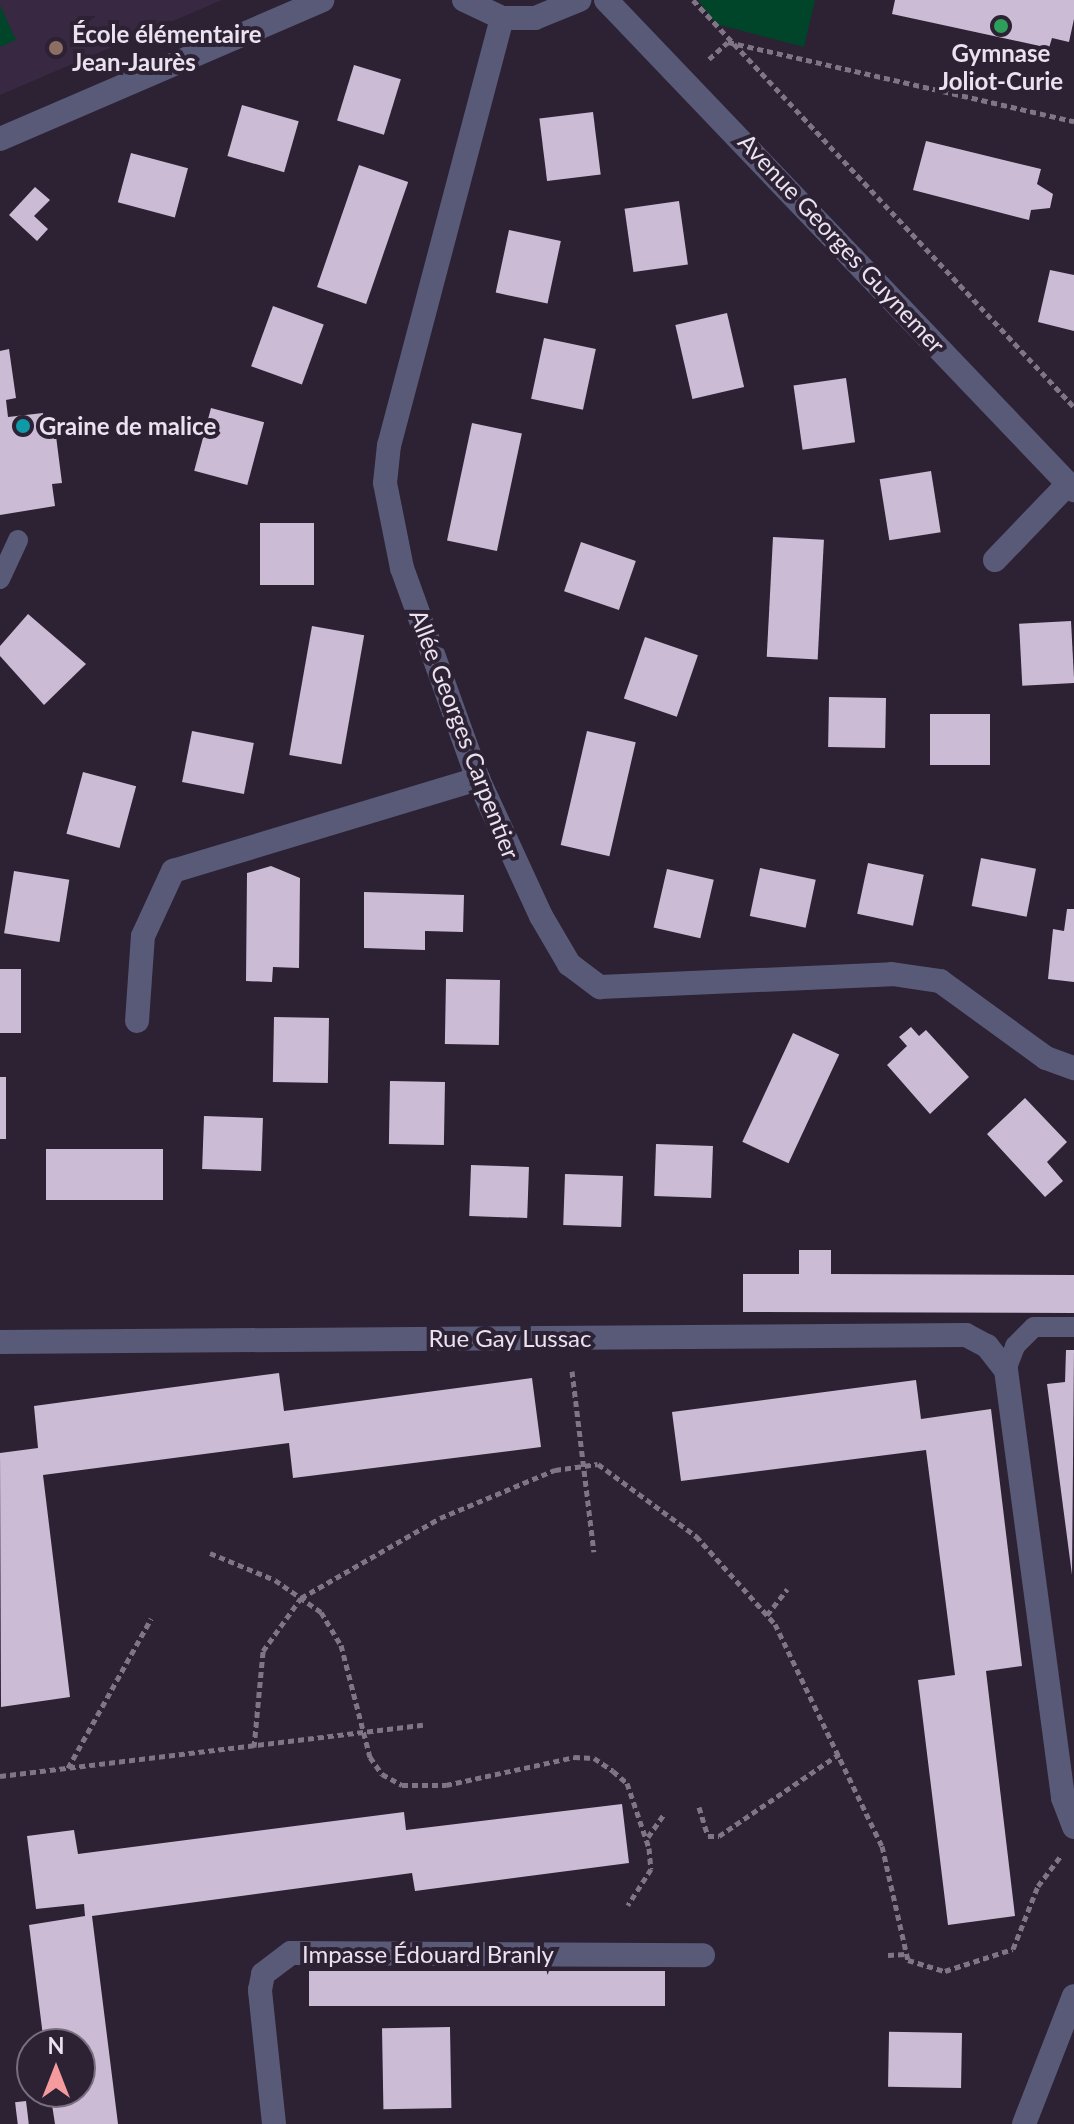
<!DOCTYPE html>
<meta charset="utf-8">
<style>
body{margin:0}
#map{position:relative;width:1074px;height:2124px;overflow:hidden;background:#2d2134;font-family:Lato,sans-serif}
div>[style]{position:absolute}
.built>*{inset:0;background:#382841}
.green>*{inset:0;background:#00442a}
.building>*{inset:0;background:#cbbbd4;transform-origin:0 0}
.path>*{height:5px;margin-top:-2.5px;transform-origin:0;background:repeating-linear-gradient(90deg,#7f7585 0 6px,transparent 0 10px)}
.lane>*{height:20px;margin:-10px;padding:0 10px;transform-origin:10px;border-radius:10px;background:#585a78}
.street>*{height:24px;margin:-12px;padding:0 12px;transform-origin:12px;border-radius:12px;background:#585a78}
.dots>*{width:22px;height:22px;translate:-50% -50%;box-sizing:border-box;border:4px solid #2d2134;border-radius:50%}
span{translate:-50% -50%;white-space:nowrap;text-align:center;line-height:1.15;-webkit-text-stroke:8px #2d2134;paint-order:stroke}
.poi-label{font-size:24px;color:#eae2ef;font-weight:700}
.left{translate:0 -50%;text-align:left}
.street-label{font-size:24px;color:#eae2ef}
.north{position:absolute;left:16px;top:2028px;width:80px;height:80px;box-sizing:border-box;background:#2d2134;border:2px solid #796e7f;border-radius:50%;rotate:0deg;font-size:22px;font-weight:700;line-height:32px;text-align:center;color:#eae2ef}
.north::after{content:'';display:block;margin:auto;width:28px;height:36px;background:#f59b9e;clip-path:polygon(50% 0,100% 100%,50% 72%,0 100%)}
</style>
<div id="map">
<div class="built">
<i style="clip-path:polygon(0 0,222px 0,0 95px)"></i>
</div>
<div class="green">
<i style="clip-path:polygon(698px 0,815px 0,804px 47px,716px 24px)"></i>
<i style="clip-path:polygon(0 5px,16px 40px,0 47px)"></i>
</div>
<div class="building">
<i style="clip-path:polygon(895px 0,1074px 0,1074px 19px,1069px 42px,1052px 38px,1049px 48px,892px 14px)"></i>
<i style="left:354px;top:65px;width:49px;height:58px;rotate:17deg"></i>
<i style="left:242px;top:105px;width:59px;height:53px;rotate:16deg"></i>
<i style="left:593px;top:112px;width:63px;height:54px;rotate:83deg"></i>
<i style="clip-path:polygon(926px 141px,1041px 169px,1037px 184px,1053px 194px,1050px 208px,1031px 210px,1029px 220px,913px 190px)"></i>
<i style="left:131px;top:153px;width:59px;height:51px;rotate:15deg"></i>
<i style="left:359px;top:165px;width:52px;height:129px;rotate:19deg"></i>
<i style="clip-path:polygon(35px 187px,50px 200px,34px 216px,48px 229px,37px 241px,9px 215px)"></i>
<i style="left:679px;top:201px;width:64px;height:55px;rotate:82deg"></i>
<i style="left:509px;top:230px;width:53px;height:64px;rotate:12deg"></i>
<i style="clip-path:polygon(1050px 270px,1074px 275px,1074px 331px,1038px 322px)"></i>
<i style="left:273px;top:306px;width:54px;height:64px;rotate:20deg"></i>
<i style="left:727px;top:313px;width:76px;height:53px;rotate:77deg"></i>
<i style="left:544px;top:338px;width:53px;height:62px;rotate:12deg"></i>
<i style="clip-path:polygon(9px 349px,16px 398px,6px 400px,8px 417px,43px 413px,46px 436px,56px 436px,62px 483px,52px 484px,55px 506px,0 515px,0 351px)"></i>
<i style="left:846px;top:378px;width:65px;height:53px;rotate:82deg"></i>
<i style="left:211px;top:408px;width:55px;height:65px;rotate:15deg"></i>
<i style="left:472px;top:423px;width:51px;height:120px;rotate:12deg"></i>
<i style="left:931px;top:471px;width:62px;height:52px;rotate:81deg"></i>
<i style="left:260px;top:523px;width:54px;height:62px"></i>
<i style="left:773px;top:537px;width:51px;height:120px;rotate:3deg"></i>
<i style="left:581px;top:542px;width:58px;height:52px;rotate:19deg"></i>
<i style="clip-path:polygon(28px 614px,86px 664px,44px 705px,0 656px,0 646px)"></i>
<i style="left:1071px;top:621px;width:62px;height:52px;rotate:87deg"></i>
<i style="left:312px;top:626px;width:53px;height:131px;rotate:10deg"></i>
<i style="left:645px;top:637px;width:56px;height:65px;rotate:19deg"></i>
<i style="left:829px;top:697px;width:57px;height:50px;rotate:1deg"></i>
<i style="left:930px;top:714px;width:60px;height:51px"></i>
<i style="left:192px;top:731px;width:63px;height:52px;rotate:11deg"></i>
<i style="left:587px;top:731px;width:50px;height:117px;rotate:13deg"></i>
<i style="left:83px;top:772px;width:55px;height:64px;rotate:15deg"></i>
<i style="left:981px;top:858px;width:56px;height:49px;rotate:11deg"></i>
<i style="left:868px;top:863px;width:57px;height:52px;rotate:12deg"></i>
<i style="clip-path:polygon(271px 866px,300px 878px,299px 968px,273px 967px,272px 982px,246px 981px,247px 873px)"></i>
<i style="left:760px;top:868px;width:57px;height:49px;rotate:12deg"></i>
<i style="left:667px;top:869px;width:48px;height:60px;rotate:13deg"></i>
<i style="left:14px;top:871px;width:56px;height:63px;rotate:9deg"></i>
<i style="clip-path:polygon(364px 892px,464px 895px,463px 932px,425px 931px,425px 950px,364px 948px)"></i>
<i style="clip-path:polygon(1067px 909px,1074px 909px,1074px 982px,1048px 979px,1053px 929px,1064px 931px)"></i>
<i style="left:0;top:969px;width:21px;height:64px"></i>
<i style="left:446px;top:979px;width:54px;height:65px;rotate:1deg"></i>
<i style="left:274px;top:1017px;width:55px;height:65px;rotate:1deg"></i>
<i style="clip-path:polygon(911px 1027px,919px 1036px,926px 1030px,969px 1077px,930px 1114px,887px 1065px,907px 1046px,899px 1037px)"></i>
<i style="left:793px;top:1033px;width:51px;height:120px;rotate:25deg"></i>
<i style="left:0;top:1077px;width:6px;height:62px"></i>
<i style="left:390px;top:1081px;width:55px;height:63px;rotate:1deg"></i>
<i style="clip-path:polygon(1025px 1098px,1067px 1142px,1047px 1162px,1063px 1181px,1045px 1197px,987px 1134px)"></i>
<i style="left:204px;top:1116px;width:59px;height:53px;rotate:2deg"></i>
<i style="left:656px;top:1144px;width:57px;height:52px;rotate:2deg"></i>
<i style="left:46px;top:1149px;width:117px;height:51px"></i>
<i style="left:471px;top:1165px;width:58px;height:51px;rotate:2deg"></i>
<i style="left:565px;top:1174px;width:58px;height:51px;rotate:2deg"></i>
<i style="clip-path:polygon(799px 1250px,831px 1250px,831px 1274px,1074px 1275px,1074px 1313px,743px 1312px,743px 1274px,799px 1274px)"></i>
<i style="clip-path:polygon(1066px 1350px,1074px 1350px,1072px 1575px,1047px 1384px,1065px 1382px)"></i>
<i style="clip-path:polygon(279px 1373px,284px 1411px,532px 1378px,541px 1447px,293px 1478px,289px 1443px,43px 1475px,70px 1697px,1px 1707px,0 1453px,38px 1448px,34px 1406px)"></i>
<i style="clip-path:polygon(916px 1380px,921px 1419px,991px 1409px,1022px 1666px,986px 1671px,1015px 1916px,948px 1925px,918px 1680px,955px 1675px,926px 1450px,681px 1481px,672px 1412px)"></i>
<i style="clip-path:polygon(622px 1804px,629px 1863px,415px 1891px,412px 1873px,92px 1916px,118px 2124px,55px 2124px,50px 2092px,80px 2092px,80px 2044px,44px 2044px,29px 1925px,85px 1916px,84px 1904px,36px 1909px,27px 1836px,74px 1830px,78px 1854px,404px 1812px,406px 1830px)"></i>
<i style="left:665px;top:1971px;width:35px;height:356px;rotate:90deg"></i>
<i style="left:450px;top:2027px;width:81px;height:68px;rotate:89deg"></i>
<i style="left:962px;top:2033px;width:55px;height:73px;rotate:91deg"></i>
<i style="left:26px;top:2101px;width:23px;height:11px;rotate:83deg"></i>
</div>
<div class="path">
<i style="left:693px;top:0;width:558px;rotate:46.89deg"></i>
<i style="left:709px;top:59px;width:25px;rotate:-42deg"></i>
<i style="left:728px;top:42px;width:355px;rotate:12.9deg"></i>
<i style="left:572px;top:1371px;width:182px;rotate:83.1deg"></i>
<i style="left:210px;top:1553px;width:70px;rotate:22.6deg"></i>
<i style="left:275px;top:1580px;width:56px;rotate:34.8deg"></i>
<i style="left:321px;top:1612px;width:39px;rotate:59deg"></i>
<i style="left:341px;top:1645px;width:116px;rotate:75.5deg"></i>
<i style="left:370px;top:1757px;width:21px;rotate:55deg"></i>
<i style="left:382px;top:1774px;width:23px;rotate:29deg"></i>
<i style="left:402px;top:1785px;width:44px"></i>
<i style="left:446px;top:1785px;width:131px;rotate:-12.3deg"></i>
<i style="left:574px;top:1757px;width:20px;rotate:3deg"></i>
<i style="left:594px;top:1758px;width:23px;rotate:34deg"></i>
<i style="left:613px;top:1771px;width:18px;rotate:41deg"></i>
<i style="left:627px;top:1783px;width:69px;rotate:71.3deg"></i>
<i style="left:649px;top:1848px;width:21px;rotate:85deg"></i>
<i style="left:651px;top:1869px;width:43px;rotate:122.6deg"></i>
<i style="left:767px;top:1615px;width:33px;rotate:-52deg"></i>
<i style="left:254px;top:1747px;width:96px;rotate:-84.6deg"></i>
<i style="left:263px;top:1651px;width:65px;rotate:-54.4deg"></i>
<i style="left:301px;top:1598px;width:160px;rotate:-29.9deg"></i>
<i style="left:440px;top:1518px;width:125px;rotate:-22.7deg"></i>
<i style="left:555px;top:1470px;width:43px;rotate:-7.9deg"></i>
<i style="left:598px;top:1464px;width:122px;rotate:36.3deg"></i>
<i style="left:696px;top:1536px;width:118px;rotate:48.1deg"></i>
<i style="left:775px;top:1624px;width:246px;rotate:64.3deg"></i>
<i style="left:882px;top:1846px;width:117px;rotate:77.2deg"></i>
<i style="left:908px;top:1960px;width:39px;rotate:17deg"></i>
<i style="left:945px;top:1971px;width:71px;rotate:-17.9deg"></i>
<i style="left:1013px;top:1949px;width:68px;rotate:-68.4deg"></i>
<i style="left:1038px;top:1886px;width:38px;rotate:-53deg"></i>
<i style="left:68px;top:1768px;width:171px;rotate:-60.9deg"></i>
<i style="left:0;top:1776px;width:426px;rotate:-6.9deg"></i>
<i style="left:699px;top:1807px;width:30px;rotate:73deg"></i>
<i style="left:708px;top:1836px;width:11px"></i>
<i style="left:719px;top:1836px;width:149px;rotate:-34.3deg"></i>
<i style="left:648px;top:1837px;width:29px;rotate:-55deg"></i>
<i style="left:888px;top:1955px;width:18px;rotate:-3deg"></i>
</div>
<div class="lane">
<i style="left:0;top:579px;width:43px;rotate:-65.2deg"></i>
<i style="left:1006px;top:1370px;width:26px;rotate:-69deg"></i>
<i style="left:1015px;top:1346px;width:27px;rotate:-45deg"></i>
<i style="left:1034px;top:1327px;width:40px"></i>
</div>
<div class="street">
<i style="left:464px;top:0;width:42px;rotate:25.3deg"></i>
<i style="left:502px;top:18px;width:33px"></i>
<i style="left:535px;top:18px;width:48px;rotate:-22.2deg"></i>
<i style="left:606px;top:0;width:678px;rotate:46.32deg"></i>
<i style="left:502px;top:18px;width:442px;rotate:104.8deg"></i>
<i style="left:389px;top:445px;width:38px;rotate:96deg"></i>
<i style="left:385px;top:483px;width:87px;rotate:78.7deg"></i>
<i style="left:402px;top:568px;width:224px;rotate:70.2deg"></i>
<i style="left:478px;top:779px;width:151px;rotate:65.3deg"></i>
<i style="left:541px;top:916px;width:56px;rotate:59.7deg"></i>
<i style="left:569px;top:964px;width:39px;rotate:37deg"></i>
<i style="left:600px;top:987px;width:292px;rotate:-2.5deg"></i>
<i style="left:892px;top:974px;width:49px;rotate:8.3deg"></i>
<i style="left:940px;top:981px;width:131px;rotate:36deg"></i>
<i style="left:1046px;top:1058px;width:30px;rotate:20deg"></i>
<i style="left:0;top:139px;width:351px;rotate:-23.3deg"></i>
<i style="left:995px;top:560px;width:105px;rotate:-46.2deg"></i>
<i style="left:137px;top:1021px;width:85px;rotate:-86deg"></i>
<i style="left:143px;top:936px;width:72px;rotate:-65.2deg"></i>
<i style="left:173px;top:871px;width:319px;rotate:-16.8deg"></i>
<i style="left:0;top:1342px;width:966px;rotate:-0.42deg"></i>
<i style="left:966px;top:1335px;width:24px;rotate:28deg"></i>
<i style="left:987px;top:1346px;width:31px;rotate:52deg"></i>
<i style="left:1006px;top:1370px;width:432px;rotate:82.4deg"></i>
<i style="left:1063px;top:1798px;width:31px;rotate:69deg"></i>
<i style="left:274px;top:2124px;width:135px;rotate:-96deg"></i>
<i style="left:260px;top:1990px;width:16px;rotate:-79deg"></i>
<i style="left:263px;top:1974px;width:35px;rotate:-37deg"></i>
<i style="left:291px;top:1953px;width:412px;rotate:0.3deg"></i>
<i style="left:1024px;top:2124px;width:137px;rotate:-68.7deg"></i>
</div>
<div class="dots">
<i style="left:1001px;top:26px;background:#2e9e5b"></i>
<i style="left:56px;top:48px;background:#8d6e63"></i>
<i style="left:23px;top:426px;background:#0f9aa8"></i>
</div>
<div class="poi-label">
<span class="left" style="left:72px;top:48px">École élémentaire<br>Jean-Jaurès</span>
<span style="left:1001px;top:67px">Gymnase<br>Joliot-Curie</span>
<span class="left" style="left:39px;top:426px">Graine de malice</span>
</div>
<div class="street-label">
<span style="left:842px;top:243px;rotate:47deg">Avenue Georges Guynemer</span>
<span style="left:465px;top:734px;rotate:69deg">Allée Georges Carpentier</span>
<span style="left:510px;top:1338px">Rue Gay Lussac</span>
<span style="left:428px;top:1954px">Impasse Édouard Branly</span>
</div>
<div class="north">N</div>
</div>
